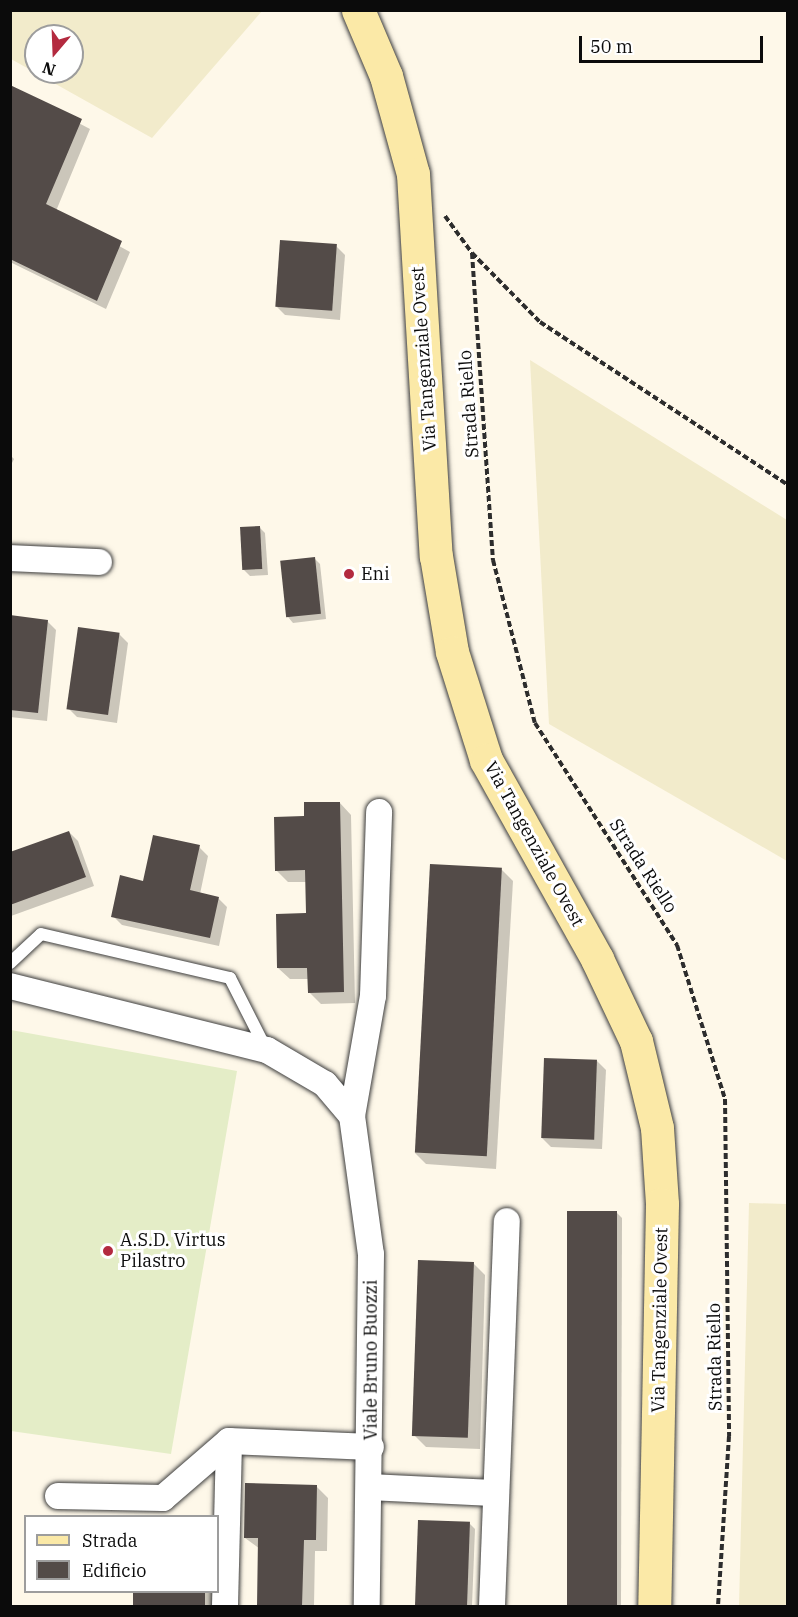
<!DOCTYPE html>
<style>
body{margin:0}
#map{position:relative;width:798px;height:1617px;overflow:hidden;background:#fef8e9;font-family:"IBM Plex Serif",serif}
div>[style]{position:absolute}
.farmland>*{inset:0;background:#f2ebcb}
.pitch>*{inset:0;background:#e4edc7}
.shadow>*{inset:0;background:#0003;transform-origin:0 0}
.building>*{inset:0;background:#534b48;transform-origin:0 0}
.path>*{height:4px;margin-top:-2px;transform-origin:0;background:repeating-linear-gradient(90deg,#2d2d2d 0 6px,transparent 0 9px)}
.roads{filter:drop-shadow(0 0 2px #3e3e3e) drop-shadow(0 0 2px #3e3e3e)}
.service>*{height:12px;margin:-6px;padding:0 6px;transform-origin:6px;border-radius:6px;background:#fff}
.minor>*{height:26px;margin:-13px;padding:0 13px;transform-origin:13px;border-radius:13px;background:#fff}
.secondary>*{height:33px;margin:-16.5px;padding:0 16.5px;transform-origin:16.5px;border-radius:16.5px;background:#fbe9a7}
.dots>*{width:16px;height:16px;translate:-50% -50%;box-sizing:border-box;border:3px solid #fff;border-radius:50%}
span{translate:-50% -50%;white-space:nowrap;text-align:center;line-height:1.15;-webkit-text-stroke:6px #fff;paint-order:stroke}
.street-label{font-size:18px;color:#0b0b0b}
.poi-label{font-size:18px;color:#0b0b0b}
.left{translate:0 -50%;text-align:left}
.frame{position:absolute;inset:0;border:12px solid #0b0b0b;pointer-events:none}
.legend{position:absolute;left:24px;top:1515px;width:195px;height:78px;box-sizing:border-box;background:#fff;border:2px solid #9d9d9d;margin:0;padding:8px 10px;list-style:none;font-size:18px;color:#0b0b0b}
.legend li{display:flex;align-items:center;gap:12px;height:30px}
.legend b{width:30px;border:2px solid #9d9d9d}
.north{position:absolute;left:24px;top:24px;width:60px;height:60px;box-sizing:border-box;background:#fff;border:2px solid #9d9d9d;border-radius:50%;rotate:199deg;font-size:16px;font-weight:700;line-height:24px;text-align:center;color:#0b0b0b}
.north::after{content:'';display:block;margin:auto;width:21px;height:27px;background:#b32a3f;clip-path:polygon(50% 0,100% 100%,50% 72%,0 100%)}
.scale{position:absolute;left:579px;top:36px;width:184px;height:27px;box-sizing:border-box;border:3px solid #0b0b0b;border-top:0;padding-left:8px;font-size:18px;line-height:21px;white-space:nowrap;color:#0b0b0b;-webkit-text-stroke:4px #fff;paint-order:stroke}
</style>
<div id="map">
<div class="farmland">
<i style="clip-path:polygon(evenodd,11px 10px,261px 10px,262px 11px,152px 138px,11px 59px,11px 10px,36px 36px,72px 36px,72px 72px,36px 72px,36px 36px)"></i>
<i style="clip-path:polygon(530px 360px,787px 520px,787px 861px,549px 724px)"></i>
<i style="clip-path:polygon(749px 1203px,787px 1204px,787px 1606px,739px 1606px)"></i>
</div>
<div class="pitch">
<i style="clip-path:polygon(11px 1030px,237px 1071px,171px 1454px,11px 1431px)"></i>
</div>
<div class="shadow">
<i style="clip-path:polygon(10px 87px,90px 129px,56px 211px,130px 252px,106px 309px,10px 262px)"></i>
<i style="clip-path:polygon(336px 246px,345px 255px,340px 320px,285px 315px,276px 306px)"></i>
<i style="clip-path:polygon(10px 455px,14px 459px,10px 467px)"></i>
<i style="clip-path:polygon(259px 527px,265px 533px,268px 575px,250px 576px,244px 570px)"></i>
<i style="clip-path:polygon(314px 558px,320px 564px,326px 619px,293px 623px,288px 617px)"></i>
<i style="clip-path:polygon(10px 617px,47px 621px,56px 630px,47px 721px,10px 717px)"></i>
<i style="clip-path:polygon(119px 634px,128px 643px,117px 723px,77px 717px,68px 708px)"></i>
<i style="clip-path:polygon(340px 803px,351px 815px,355px 1003px,321px 1004px,309px 992px,309px 979px,290px 979px,278px 968px,308px 915px,307px 882px,288px 882px,276px 870px,306px 817px)"></i>
<i style="clip-path:polygon(69px 832px,78px 841px,94px 886px,11px 916px,10px 854px)"></i>
<i style="clip-path:polygon(199px 847px,208px 856px,200px 894px,218px 898px,227px 907px,219px 946px,122px 925px,113px 916px,144px 882px)"></i>
<i style="clip-path:polygon(501px 869px,513px 881px,496px 1169px,426px 1164px,415px 1153px)"></i>
<i style="clip-path:polygon(597px 1061px,606px 1070px,602px 1149px,551px 1147px,542px 1138px)"></i>
<i style="clip-path:polygon(569px 1212px,616px 1212px,622px 1218px,621px 1606px,567px 1606px)"></i>
<i style="clip-path:polygon(473px 1263px,485px 1275px,480px 1449px,426px 1447px,414px 1435px)"></i>
<i style="clip-path:polygon(316px 1486px,328px 1498px,327px 1551px,315px 1551px,314px 1606px,258px 1606px,260px 1549px,245px 1538px)"></i>
<i style="clip-path:polygon(420px 1522px,469px 1523px,475px 1529px,472px 1606px,417px 1606px)"></i>
<i style="left:135px;top:1592px;width:81px;height:14px"></i>
</div>
<div class="building">
<i style="clip-path:polygon(10px 85px,82px 119px,46px 204px,122px 241px,97px 301px,10px 259px)"></i>
<i style="left:280px;top:240px;width:57px;height:67px;rotate:4deg"></i>
<i style="left:260px;top:526px;width:43px;height:20px;rotate:87deg"></i>
<i style="left:315px;top:557px;width:57px;height:35px;rotate:84deg"></i>
<i style="clip-path:polygon(10px 615px,48px 620px,38px 713px,10px 710px)"></i>
<i style="left:78px;top:627px;width:42px;height:83px;rotate:8deg"></i>
<i style="clip-path:polygon(304px 802px,340px 802px,344px 992px,308px 993px,307px 968px,277px 968px,276px 914px,306px 913px,305px 870px,275px 871px,274px 817px,304px 816px)"></i>
<i style="clip-path:polygon(69px 831px,86px 877px,10px 905px,10px 852px)"></i>
<i style="clip-path:polygon(153px 835px,200px 845px,190px 890px,219px 897px,210px 938px,111px 917px,120px 875px,143px 881px)"></i>
<i style="left:430px;top:864px;width:72px;height:289px;rotate:3deg"></i>
<i style="left:544px;top:1058px;width:53px;height:80px;rotate:2deg"></i>
<i style="left:567px;top:1211px;width:50px;height:395px"></i>
<i style="left:418px;top:1260px;width:56px;height:176px;rotate:2deg"></i>
<i style="clip-path:polygon(245px 1483px,317px 1485px,316px 1540px,304px 1540px,302px 1606px,257px 1606px,258px 1538px,244px 1538px)"></i>
<i style="left:418px;top:1520px;width:52px;height:86px;rotate:2deg"></i>
<i style="left:133px;top:1592px;width:72px;height:13px"></i>
</div>
<div class="path">
<i style="left:445px;top:216px;width:46px;rotate:53.9deg"></i>
<i style="left:472px;top:253px;width:308px;rotate:86.1deg"></i>
<i style="left:493px;top:560px;width:168px;rotate:75.6deg"></i>
<i style="left:535px;top:723px;width:264px;rotate:57.4deg"></i>
<i style="left:677px;top:945px;width:161px;rotate:72.7deg"></i>
<i style="left:725px;top:1099px;width:337px;rotate:89.3deg"></i>
<i style="left:729px;top:1436px;width:170px;rotate:93.7deg"></i>
<i style="left:472px;top:253px;width:97px;rotate:45.4deg"></i>
<i style="left:540px;top:322px;width:297px;rotate:33.3deg"></i>
</div>
<div class="roads">
<div class="service">
<i style="left:10px;top:963px;width:42px;rotate:-43.1deg"></i>
<i style="left:41px;top:934px;width:194px;rotate:13.1deg"></i>
<i style="left:230px;top:978px;width:77px;rotate:63.1deg"></i>
</div>
<div class="minor">
<i style="left:10px;top:558px;width:89px;rotate:2.6deg"></i>
<i style="left:10px;top:986px;width:265px;rotate:14deg"></i>
<i style="left:267px;top:1050px;width:67px;rotate:30.4deg"></i>
<i style="left:325px;top:1084px;width:42px;rotate:49.8deg"></i>
<i style="left:352px;top:1116px;width:139px;rotate:82.2deg"></i>
<i style="left:371px;top:1254px;width:352px;rotate:90.7deg"></i>
<i style="left:352px;top:1116px;width:122px;rotate:-80.1deg"></i>
<i style="left:373px;top:996px;width:184px;rotate:-88.1deg"></i>
<i style="left:369px;top:1487px;width:124px;rotate:2.8deg"></i>
<i style="left:58px;top:1496px;width:105px;rotate:1.1deg"></i>
<i style="left:163px;top:1498px;width:87px;rotate:-40.8deg"></i>
<i style="left:229px;top:1441px;width:142px;rotate:2.4deg"></i>
<i style="left:225px;top:1606px;width:165px;rotate:-88.6deg"></i>
<i style="left:492px;top:1606px;width:385px;rotate:-87.8deg"></i>
</div>
<div class="secondary">
<i style="left:358px;top:10px;width:72px;rotate:67deg"></i>
<i style="left:386px;top:76px;width:102px;rotate:74.6deg"></i>
<i style="left:413px;top:174px;width:383px;rotate:86.6deg"></i>
<i style="left:436px;top:556px;width:97px;rotate:80.5deg"></i>
<i style="left:452px;top:652px;width:113px;rotate:72.5deg"></i>
<i style="left:486px;top:760px;width:228px;rotate:60.8deg"></i>
<i style="left:597px;top:959px;width:91px;rotate:64.6deg"></i>
<i style="left:636px;top:1041px;width:89px;rotate:76.4deg"></i>
<i style="left:657px;top:1128px;width:76px;rotate:86.2deg"></i>
<i style="left:662px;top:1204px;width:402px;rotate:91.1deg"></i>
</div>
</div>
<div class="dots">
<i style="left:349px;top:574px;background:#b32a3f"></i>
<i style="left:108px;top:1251px;background:#b32a3f"></i>
</div>
<div class="street-label">
<span style="left:424px;top:359px;rotate:-94deg">Via Tangenziale Ovest</span>
<span style="left:469px;top:404px;rotate:-94deg">Strada Riello</span>
<span style="left:534px;top:844px;rotate:61deg">Via Tangenziale Ovest</span>
<span style="left:643px;top:866px;rotate:57deg">Strada Riello</span>
<span style="left:660px;top:1320px;rotate:-89deg">Via Tangenziale Ovest</span>
<span style="left:715px;top:1357px;rotate:-91deg">Strada Riello</span>
<span style="left:371px;top:1360px;rotate:-90deg">Viale Bruno Buozzi</span>
</div>
<div class="poi-label">
<span class="left" style="left:361px;top:574px">Eni</span>
<span class="left" style="left:120px;top:1251px">A.S.D. Virtus<br>Pilastro</span>
</div>
<div class="frame"></div>
<ul class="legend">
<li><b style="height:8px;background:#fbe9a7"></b>Strada</li>
<li><b style="height:16px;background:#534b48"></b>Edificio</li>
</ul>
<div class="north">N</div>
<div class="scale">50 m</div>
</div>
